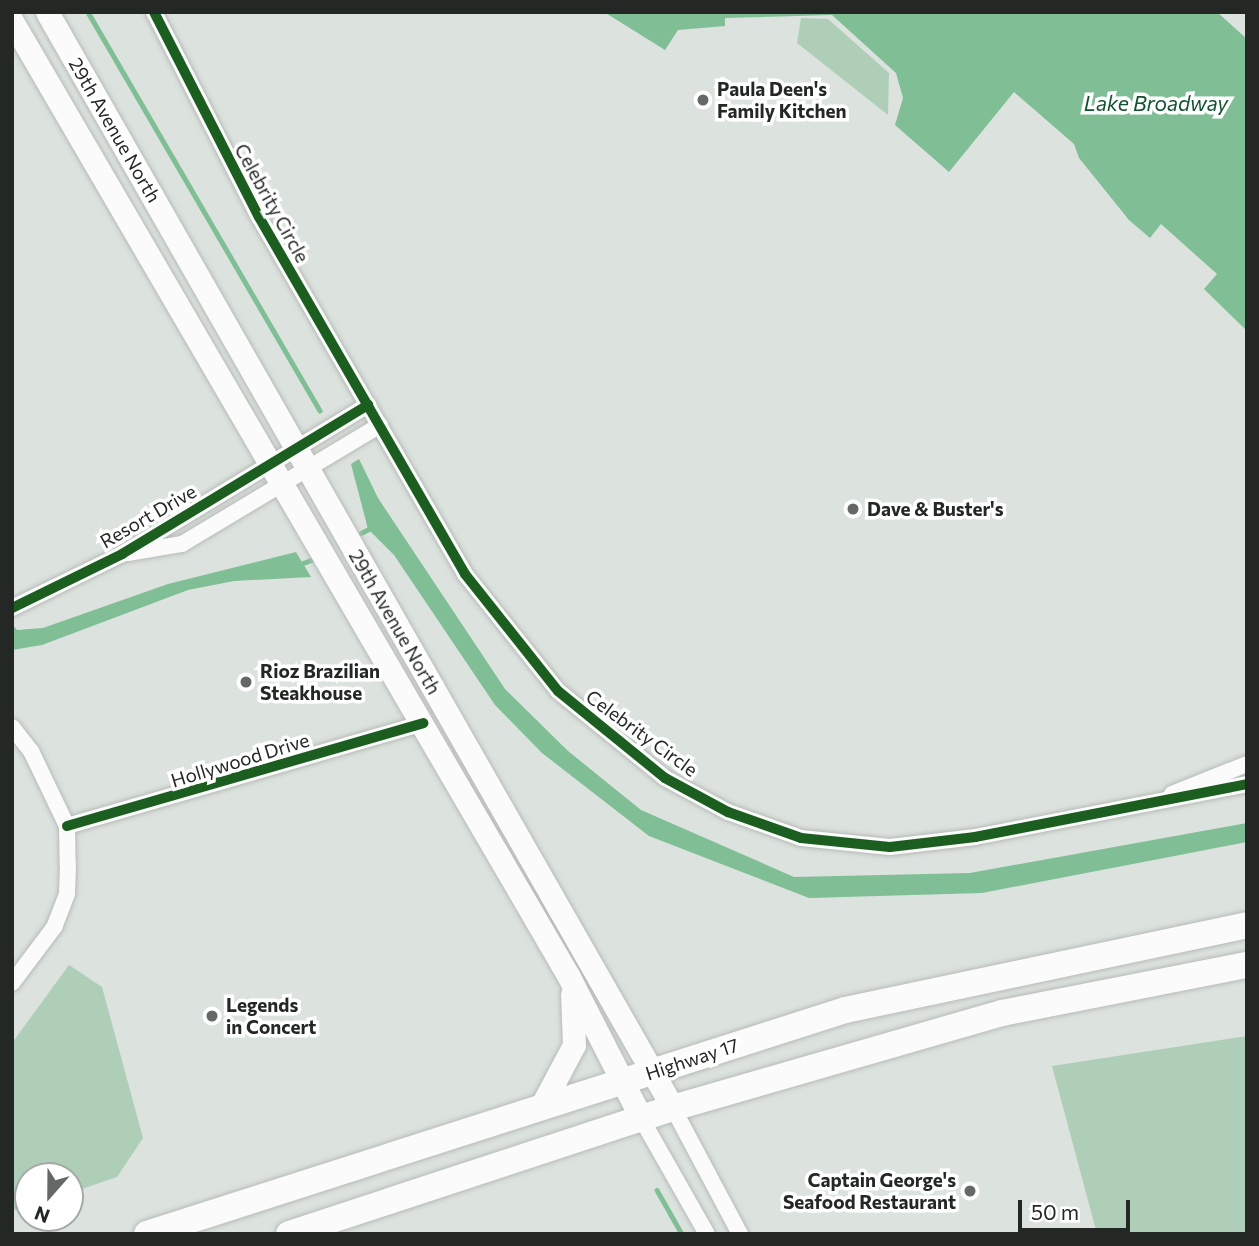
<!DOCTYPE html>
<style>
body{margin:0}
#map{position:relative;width:1259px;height:1246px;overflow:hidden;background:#dce2dd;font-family:Commissioner,sans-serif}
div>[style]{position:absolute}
.green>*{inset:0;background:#aeceb8}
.water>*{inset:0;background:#80be96}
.stream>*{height:4.5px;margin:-2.25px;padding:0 2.25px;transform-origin:2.25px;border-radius:2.25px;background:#80be96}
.roads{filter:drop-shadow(0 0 2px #b7bbb8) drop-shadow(0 0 2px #b7bbb8)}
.minor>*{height:16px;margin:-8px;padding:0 8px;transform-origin:8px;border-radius:8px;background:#fafbfa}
.secondary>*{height:23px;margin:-11.5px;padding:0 11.5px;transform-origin:11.5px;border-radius:11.5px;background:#fafbfa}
.trunk>*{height:26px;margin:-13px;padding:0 13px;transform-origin:13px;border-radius:13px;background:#fafbfa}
.cycleway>*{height:10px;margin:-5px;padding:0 5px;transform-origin:5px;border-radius:5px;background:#1b5e20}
.dots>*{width:19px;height:19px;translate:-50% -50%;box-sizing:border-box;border:4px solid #fff;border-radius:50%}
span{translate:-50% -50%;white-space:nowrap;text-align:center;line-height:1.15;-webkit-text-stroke:7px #fff;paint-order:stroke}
.poi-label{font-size:19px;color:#242825;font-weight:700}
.left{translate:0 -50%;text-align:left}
.right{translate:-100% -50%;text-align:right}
.street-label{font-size:19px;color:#242825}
.water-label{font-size:21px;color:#11532f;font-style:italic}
.frame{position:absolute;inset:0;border:14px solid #242825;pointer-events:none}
.north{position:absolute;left:14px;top:1162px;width:70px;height:70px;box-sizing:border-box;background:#fff;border:2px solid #a7a9a8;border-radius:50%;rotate:201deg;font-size:19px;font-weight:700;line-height:28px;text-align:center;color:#242825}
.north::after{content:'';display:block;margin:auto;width:24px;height:32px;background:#646965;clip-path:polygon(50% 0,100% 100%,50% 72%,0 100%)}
.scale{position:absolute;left:1018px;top:1200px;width:112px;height:32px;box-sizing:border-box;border:4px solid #242825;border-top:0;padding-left:9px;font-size:21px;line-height:24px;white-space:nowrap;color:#242825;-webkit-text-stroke:5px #fff;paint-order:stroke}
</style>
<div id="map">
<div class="green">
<i style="clip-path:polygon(801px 18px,828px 19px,889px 73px,888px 115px,797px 43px)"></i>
<i style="clip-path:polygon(69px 965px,102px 987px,143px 1138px,117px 1177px,70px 1193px,70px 1176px,28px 1176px,28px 1206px,12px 1211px,12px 1043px)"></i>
<i style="clip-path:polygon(1247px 1036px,1247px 1234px,1097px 1234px,1052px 1066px)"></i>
</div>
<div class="water">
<i style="clip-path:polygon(604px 12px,1217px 12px,1247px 39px,1247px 331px,1204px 289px,1217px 274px,1161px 224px,1150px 238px,1129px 220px,1079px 158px,1074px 144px,1014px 92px,949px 172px,895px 125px,903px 98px,896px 73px,832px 15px,725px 18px,725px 26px,678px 30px,665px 50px)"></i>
<i style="clip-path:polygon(359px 459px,378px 498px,505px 689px,568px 751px,641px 810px,794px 877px,970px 873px,1247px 823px,1247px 842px,982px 893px,809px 898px,649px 836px,542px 753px,495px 705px,394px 555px,368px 529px,351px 464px)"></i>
<i style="clip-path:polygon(296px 552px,311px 577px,234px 581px,188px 590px,42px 645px,12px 650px,12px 624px,17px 630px,43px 628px,168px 584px)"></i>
</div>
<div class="stream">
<i style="left:88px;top:12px;width:461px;rotate:59.8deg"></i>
<i style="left:361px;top:533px;width:13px;rotate:-27deg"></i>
<i style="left:298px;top:565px;width:19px;rotate:-21deg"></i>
<i style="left:657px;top:1190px;width:51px;rotate:60.4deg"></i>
</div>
<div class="roads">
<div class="minor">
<i style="left:154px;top:12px;width:230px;rotate:62.9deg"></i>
<i style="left:259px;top:217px;width:412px;rotate:60deg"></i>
<i style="left:465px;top:574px;width:149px;rotate:51.5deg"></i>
<i style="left:558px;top:691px;width:138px;rotate:39.1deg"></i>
<i style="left:665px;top:778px;width:72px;rotate:28.4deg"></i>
<i style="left:728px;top:812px;width:77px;rotate:19.6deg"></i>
<i style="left:801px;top:838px;width:89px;rotate:5.8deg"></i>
<i style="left:890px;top:847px;width:86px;rotate:-6.7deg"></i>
<i style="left:975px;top:837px;width:277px;rotate:-11deg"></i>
<i style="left:128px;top:553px;width:55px;rotate:-9.5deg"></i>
<i style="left:182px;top:544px;width:231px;rotate:-31deg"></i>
<i style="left:12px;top:608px;width:123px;rotate:-26.1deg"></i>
<i style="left:122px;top:554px;width:288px;rotate:-31.2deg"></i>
<i style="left:12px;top:727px;width:31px;rotate:52deg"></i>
<i style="left:31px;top:751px;width:83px;rotate:64.4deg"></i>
<i style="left:67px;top:826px;width:39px;rotate:89deg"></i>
<i style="left:68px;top:865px;width:29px;rotate:92deg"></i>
<i style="left:67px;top:894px;width:34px;rotate:111deg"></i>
<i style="left:55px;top:926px;width:71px;rotate:127deg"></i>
<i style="left:1172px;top:794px;width:81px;rotate:-21.8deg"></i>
<i style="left:67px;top:826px;width:371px;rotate:-16.1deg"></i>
<i style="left:673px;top:1108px;width:143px;rotate:62deg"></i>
<i style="left:641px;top:1118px;width:133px;rotate:60.4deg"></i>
</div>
<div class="secondary">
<i style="left:47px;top:12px;width:1262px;rotate:60.27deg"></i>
<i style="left:12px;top:21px;width:1106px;rotate:59.77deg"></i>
<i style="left:569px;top:977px;width:158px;rotate:62.9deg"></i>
<i style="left:541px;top:1107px;width:70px;rotate:-62deg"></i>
<i style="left:574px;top:1045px;width:51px;rotate:-92.2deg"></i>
</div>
<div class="trunk">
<i style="left:147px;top:1234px;width:733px;rotate:-17.79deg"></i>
<i style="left:845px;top:1010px;width:411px;rotate:-11.9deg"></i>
<i style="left:289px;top:1234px;width:404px;rotate:-18.2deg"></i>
<i style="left:673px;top:1108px;width:342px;rotate:-16.1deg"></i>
<i style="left:1002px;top:1013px;width:250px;rotate:-11.1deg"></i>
</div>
</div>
<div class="cycleway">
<i style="left:154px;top:12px;width:230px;rotate:62.9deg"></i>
<i style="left:259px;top:217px;width:412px;rotate:60deg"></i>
<i style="left:465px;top:574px;width:149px;rotate:51.5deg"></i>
<i style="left:558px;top:691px;width:138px;rotate:39.1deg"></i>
<i style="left:665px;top:778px;width:72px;rotate:28.4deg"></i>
<i style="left:728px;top:812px;width:77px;rotate:19.6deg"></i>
<i style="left:801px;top:838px;width:89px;rotate:5.8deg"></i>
<i style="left:890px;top:847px;width:86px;rotate:-6.7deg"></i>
<i style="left:975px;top:837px;width:277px;rotate:-11deg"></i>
<i style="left:12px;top:608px;width:123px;rotate:-26.1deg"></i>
<i style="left:122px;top:554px;width:288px;rotate:-31.2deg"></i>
<i style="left:67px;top:826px;width:371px;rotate:-16.1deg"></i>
</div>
<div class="dots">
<i style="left:703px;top:100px;background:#646965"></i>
<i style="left:853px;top:509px;background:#646965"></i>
<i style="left:246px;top:682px;background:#646965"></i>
<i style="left:212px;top:1016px;background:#646965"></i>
<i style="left:970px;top:1191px;background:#646965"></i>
</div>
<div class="poi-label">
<span class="left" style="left:717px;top:100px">Paula Deen's<br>Family Kitchen</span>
<span class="left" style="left:867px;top:509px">Dave &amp; Buster's</span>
<span class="left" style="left:260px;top:682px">Rioz Brazilian<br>Steakhouse</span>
<span class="left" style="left:226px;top:1016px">Legends<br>in Concert</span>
<span class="right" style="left:956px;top:1191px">Captain George's<br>Seafood Restaurant</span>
</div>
<div class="street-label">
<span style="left:115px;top:130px;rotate:60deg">29th Avenue North</span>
<span style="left:272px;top:203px;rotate:61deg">Celebrity Circle</span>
<span style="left:148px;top:516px;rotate:-30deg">Resort Drive</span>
<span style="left:395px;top:622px;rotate:60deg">29th Avenue North</span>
<span style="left:642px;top:733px;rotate:36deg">Celebrity Circle</span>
<span style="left:240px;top:760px;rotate:-17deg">Hollywood Drive</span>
<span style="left:692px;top:1059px;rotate:-18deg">Highway 17</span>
</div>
<div class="water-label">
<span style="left:1156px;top:103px">Lake Broadway</span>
</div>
<div class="frame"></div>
<div class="north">N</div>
<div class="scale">50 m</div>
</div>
